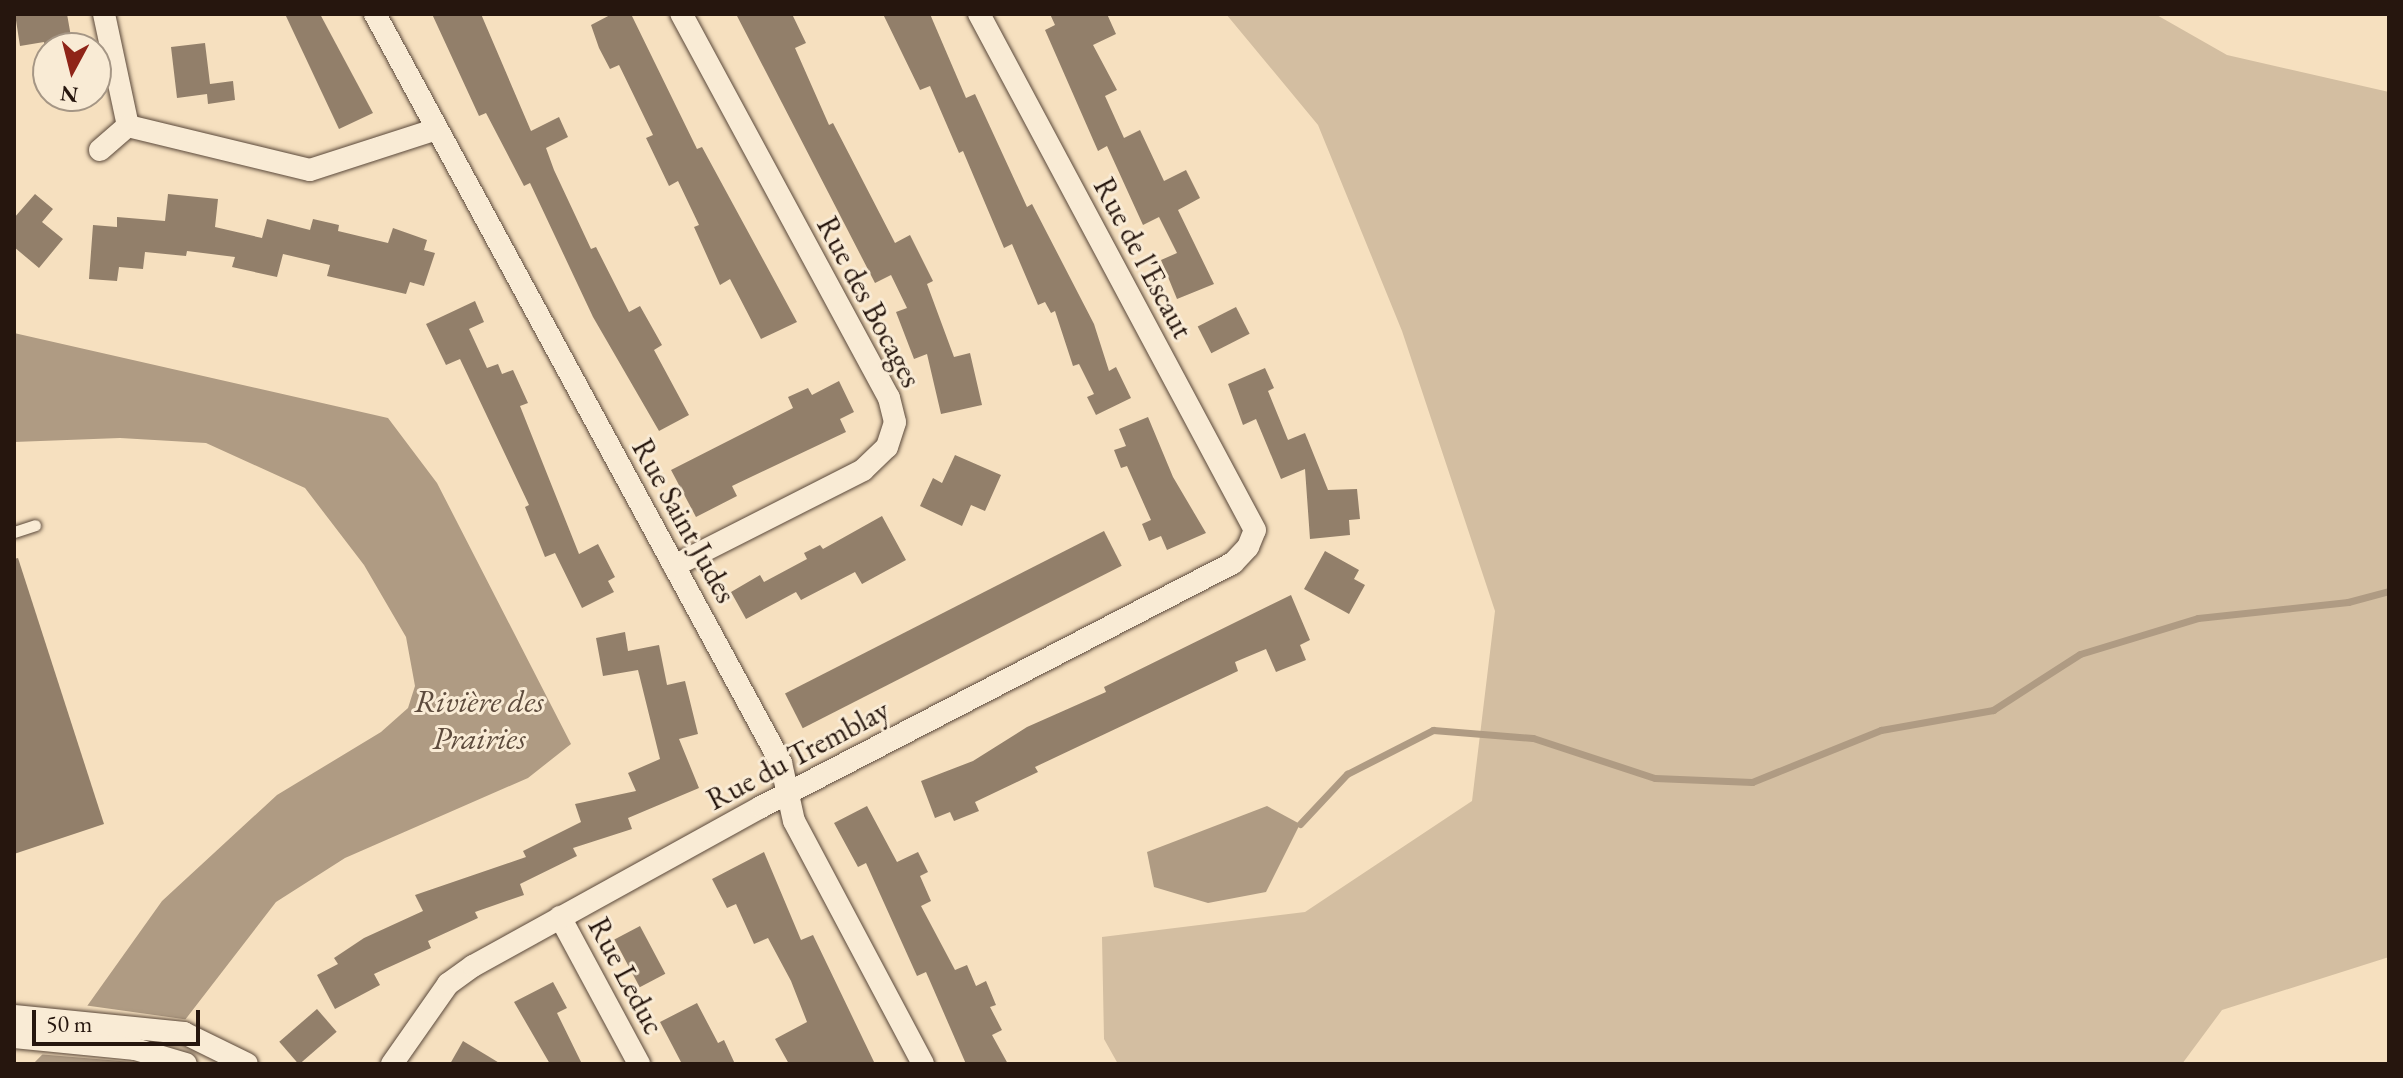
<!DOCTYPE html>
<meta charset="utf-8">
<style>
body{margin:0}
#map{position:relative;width:2403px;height:1078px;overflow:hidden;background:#f6e0bf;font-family:"EB Garamond",serif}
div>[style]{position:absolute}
.green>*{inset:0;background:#d3bea1}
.water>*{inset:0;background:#af9b83}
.pier>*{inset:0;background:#f6e0bf}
.stream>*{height:7px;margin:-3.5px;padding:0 3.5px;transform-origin:3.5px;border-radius:3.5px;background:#af9b83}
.building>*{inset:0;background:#927f6a;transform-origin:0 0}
.roads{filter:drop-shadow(0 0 2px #5a483a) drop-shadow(0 0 2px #5a483a)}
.service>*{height:11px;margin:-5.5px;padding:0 5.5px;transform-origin:5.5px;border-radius:5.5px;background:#f9ebd5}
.minor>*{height:22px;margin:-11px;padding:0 11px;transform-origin:11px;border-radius:11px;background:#f9ebd5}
span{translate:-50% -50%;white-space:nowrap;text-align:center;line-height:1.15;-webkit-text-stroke:6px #f9ebd5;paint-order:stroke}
.street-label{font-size:30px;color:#26160e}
.water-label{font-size:32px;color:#5d4b3d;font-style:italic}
.frame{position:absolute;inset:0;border:16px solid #26160e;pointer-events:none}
.north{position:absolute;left:32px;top:32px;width:80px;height:80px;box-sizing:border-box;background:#f9ebd5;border:2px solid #a59685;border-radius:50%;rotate:187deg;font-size:22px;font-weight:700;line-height:32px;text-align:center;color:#26160e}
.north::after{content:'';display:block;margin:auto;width:28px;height:36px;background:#8f2418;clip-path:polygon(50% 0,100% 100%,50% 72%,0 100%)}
.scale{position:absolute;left:32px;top:1010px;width:168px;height:36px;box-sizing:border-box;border:4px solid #26160e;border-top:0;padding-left:10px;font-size:24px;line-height:28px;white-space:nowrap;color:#26160e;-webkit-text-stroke:6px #f9ebd5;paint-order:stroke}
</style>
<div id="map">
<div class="green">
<i style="clip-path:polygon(1226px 14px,2155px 14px,2227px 55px,2389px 92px,2389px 957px,2222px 1010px,2182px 1064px,1118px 1064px,1104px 1039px,1102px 937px,1305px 912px,1472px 801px,1495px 611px,1402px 331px,1318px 125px)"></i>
</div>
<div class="water">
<i style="clip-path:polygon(14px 333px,388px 418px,437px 483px,571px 744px,528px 778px,345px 858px,276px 902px,151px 1064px,33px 1064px,80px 1016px,162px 901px,277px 795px,381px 732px,408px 708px,415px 686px,406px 637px,364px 565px,305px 488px,206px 443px,120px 438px,14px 442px)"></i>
<i style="clip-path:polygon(1267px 806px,1300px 824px,1266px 892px,1208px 903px,1154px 887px,1147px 852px)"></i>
</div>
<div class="pier">
<i style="clip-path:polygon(83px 1005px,190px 1020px,156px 1064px,37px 1054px)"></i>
</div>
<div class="stream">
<i style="left:1300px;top:824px;width:69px;rotate:-46.8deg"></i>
<i style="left:1347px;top:774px;width:97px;rotate:-27.1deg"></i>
<i style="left:1433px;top:730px;width:100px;rotate:4.6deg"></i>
<i style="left:1533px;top:738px;width:128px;rotate:18.2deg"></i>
<i style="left:1655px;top:778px;width:97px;rotate:2.4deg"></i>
<i style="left:1752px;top:782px;width:139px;rotate:-22deg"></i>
<i style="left:1881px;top:730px;width:114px;rotate:-10.1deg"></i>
<i style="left:1993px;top:710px;width:103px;rotate:-32.8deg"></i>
<i style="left:2080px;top:654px;width:123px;rotate:-17deg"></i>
<i style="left:2198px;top:618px;width:151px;rotate:-6.1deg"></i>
<i style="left:2348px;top:602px;width:42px;rotate:-15deg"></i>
</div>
<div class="building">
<i style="clip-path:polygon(15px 14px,67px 14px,73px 48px,45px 48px,44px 42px,20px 46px)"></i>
<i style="clip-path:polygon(285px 14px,320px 14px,373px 113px,339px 129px)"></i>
<i style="clip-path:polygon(432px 14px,481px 14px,531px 131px,559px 117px,568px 137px,546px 148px,554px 170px,591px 249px,596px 247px,629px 312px,640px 306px,662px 345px,654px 350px,689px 415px,659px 431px,593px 317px,530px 183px,524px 186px,486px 113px,479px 116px)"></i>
<i style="clip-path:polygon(612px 14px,631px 14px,697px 149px,702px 147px,797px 322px,761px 339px,730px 279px,720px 285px,694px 227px,699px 225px,678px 181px,669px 186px,646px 138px,653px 135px,619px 65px,610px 69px,599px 48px,591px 25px)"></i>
<i style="clip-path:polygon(736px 14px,792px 14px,806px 43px,795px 48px,829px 125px,833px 123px,895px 243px,910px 235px,933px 281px,927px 284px,954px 357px,970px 353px,982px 405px,941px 414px,927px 354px,914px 359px,896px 312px,907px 308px,891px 275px,875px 283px)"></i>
<i style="clip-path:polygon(883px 14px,930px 14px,966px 98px,975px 94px,1027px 207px,1032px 204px,1094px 324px,1109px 371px,1116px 367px,1131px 398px,1096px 415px,1087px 397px,1094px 394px,1079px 364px,1073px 366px,1055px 311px,1051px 313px,1045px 302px,1038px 305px,1012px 244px,1004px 248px,963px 151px,959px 153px,930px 86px,920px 90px)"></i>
<i style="clip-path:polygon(1050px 14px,1107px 14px,1116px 34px,1093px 45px,1117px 90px,1105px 96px,1124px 138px,1140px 130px,1164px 181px,1186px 170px,1200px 198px,1178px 210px,1214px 284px,1177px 299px,1161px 260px,1177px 253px,1159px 217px,1143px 225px,1107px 146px,1098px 151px,1045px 30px,1055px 25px)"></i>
<i style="clip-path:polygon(205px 43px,210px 84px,233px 81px,235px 100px,208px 104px,207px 94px,177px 98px,171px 47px)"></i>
<i style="clip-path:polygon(35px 194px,53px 209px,42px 222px,63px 239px,39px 268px,14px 247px,14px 218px)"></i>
<i style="clip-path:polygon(168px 194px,218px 199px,215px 227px,262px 238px,267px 219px,310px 230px,313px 219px,339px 225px,338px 231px,388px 243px,393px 228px,427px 240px,424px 250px,435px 253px,424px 286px,410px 282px,406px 294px,327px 276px,330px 265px,283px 254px,277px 277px,232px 267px,235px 257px,187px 251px,186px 256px,145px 252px,143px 269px,119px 267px,117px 281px,89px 279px,93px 225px,117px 227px,117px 217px,165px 221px)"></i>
<i style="clip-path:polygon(475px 301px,484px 322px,469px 329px,487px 368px,498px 364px,502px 374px,513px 370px,528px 403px,520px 406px,579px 554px,598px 544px,615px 577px,608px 581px,614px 592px,582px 608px,555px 553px,545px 557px,525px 507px,529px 505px,460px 359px,446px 365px,426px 324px)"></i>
<i style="left:1236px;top:307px;width:30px;height:43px;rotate:63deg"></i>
<i style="clip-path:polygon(1265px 368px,1274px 388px,1268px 391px,1288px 440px,1305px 433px,1328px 490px,1357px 489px,1360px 519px,1349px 520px,1350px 535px,1310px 539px,1305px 469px,1281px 479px,1256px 419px,1243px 425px,1228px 384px)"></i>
<i style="clip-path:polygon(839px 381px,854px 412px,840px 419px,846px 432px,732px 486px,737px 496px,696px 517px,671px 470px,793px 408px,788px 397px,808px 388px,812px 395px)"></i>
<i style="clip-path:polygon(1148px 417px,1173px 477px,1206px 533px,1167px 550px,1161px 536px,1149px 541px,1142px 524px,1151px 520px,1127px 466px,1121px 468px,1114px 450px,1126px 446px,1119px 429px)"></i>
<i style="clip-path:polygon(955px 455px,1001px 475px,985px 511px,971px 505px,962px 526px,920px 506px,933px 478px,942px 483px)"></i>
<i style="clip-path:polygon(882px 516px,906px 560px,862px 584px,855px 572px,801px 600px,796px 592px,746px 619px,731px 592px,760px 575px,764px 582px,807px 559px,804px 553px,820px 545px,823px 549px)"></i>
<i style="left:1104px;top:531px;width:39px;height:358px;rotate:63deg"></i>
<i style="clip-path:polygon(1325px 551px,1359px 570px,1354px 579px,1365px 585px,1349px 614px,1304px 589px)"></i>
<i style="clip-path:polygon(18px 558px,104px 824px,14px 854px,14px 559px)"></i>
<i style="clip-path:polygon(1291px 595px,1310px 640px,1300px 645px,1306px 660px,1276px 672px,1266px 649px,1235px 662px,1238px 671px,1035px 767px,1038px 772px,975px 802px,979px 811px,954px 821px,950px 812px,935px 818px,921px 781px,973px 761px,1027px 727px,1106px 692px,1104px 687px)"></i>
<i style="clip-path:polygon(625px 632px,628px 651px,659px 645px,667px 685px,685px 681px,698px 734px,679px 739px,699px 788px,628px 818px,632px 829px,573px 848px,577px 856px,520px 884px,524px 895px,475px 912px,478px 918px,428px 941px,431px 948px,374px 974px,380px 985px,335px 1009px,317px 975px,338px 964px,334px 958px,364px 938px,423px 911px,415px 895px,526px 857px,523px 851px,581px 822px,575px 804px,636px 791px,628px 773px,660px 759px,638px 670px,603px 676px,596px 638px)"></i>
<i style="clip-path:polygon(867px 806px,897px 862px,918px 852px,928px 872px,920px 876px,931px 901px,921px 906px,955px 970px,967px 965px,976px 986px,986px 981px,996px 1005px,990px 1007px,1002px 1030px,992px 1035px,1008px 1064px,966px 1064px,926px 972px,917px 976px,866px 863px,858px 867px,834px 823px)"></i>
<i style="clip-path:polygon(764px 852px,801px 940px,813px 935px,875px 1064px,789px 1064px,775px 1039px,807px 1022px,791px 981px,768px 938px,754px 944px,736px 904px,727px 908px,712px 879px)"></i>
<i style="left:640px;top:926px;width:54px;height:29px;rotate:62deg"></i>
<i style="clip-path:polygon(553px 982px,567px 1008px,557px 1013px,582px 1064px,550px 1064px,514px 1002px)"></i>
<i style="clip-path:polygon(697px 1003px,718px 1043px,724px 1040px,735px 1064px,682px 1064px,660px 1022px)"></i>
<i style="left:317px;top:1009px;width:30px;height:50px;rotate:49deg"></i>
<i style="clip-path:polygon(463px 1041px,501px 1064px,450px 1064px)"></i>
</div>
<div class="roads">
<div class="service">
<i style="left:14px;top:532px;width:22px;rotate:-18deg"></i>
</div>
<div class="minor">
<i style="left:104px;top:14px;width:115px;rotate:77.9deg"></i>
<i style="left:128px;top:126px;width:187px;rotate:13.6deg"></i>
<i style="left:310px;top:170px;width:133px;rotate:-17.9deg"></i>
<i style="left:375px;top:14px;width:852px;rotate:61.54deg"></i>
<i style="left:781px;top:763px;width:59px;rotate:77.4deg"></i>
<i style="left:794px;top:821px;width:275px;rotate:62deg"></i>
<i style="left:100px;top:150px;width:37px;rotate:-41deg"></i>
<i style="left:674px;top:566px;width:212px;rotate:-26.9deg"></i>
<i style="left:863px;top:470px;width:33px;rotate:-44deg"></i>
<i style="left:887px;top:447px;width:26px;rotate:-72deg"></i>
<i style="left:895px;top:422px;width:25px;rotate:-104deg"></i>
<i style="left:889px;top:398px;width:437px;rotate:-118.4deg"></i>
<i style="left:560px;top:917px;width:167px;rotate:61.7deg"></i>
<i style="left:14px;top:1016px;width:171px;rotate:5.7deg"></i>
<i style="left:184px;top:1033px;width:70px;rotate:26.2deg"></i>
<i style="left:14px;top:1037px;width:122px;rotate:5.7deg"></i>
<i style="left:135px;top:1049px;width:53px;rotate:16.4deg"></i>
<i style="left:392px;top:1064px;width:98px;rotate:-55deg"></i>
<i style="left:448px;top:984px;width:31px;rotate:-36deg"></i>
<i style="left:473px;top:966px;width:329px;rotate:-28.9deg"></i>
<i style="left:761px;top:807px;width:531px;rotate:-27.34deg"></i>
<i style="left:1233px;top:563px;width:22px;rotate:-47deg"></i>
<i style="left:1248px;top:547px;width:18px;rotate:-68deg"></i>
<i style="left:1255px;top:530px;width:585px;rotate:-118.14deg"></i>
</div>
</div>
<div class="street-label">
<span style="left:1143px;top:258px;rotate:62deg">Rue de l'Escaut</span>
<span style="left:869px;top:302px;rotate:62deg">Rue des Bocages</span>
<span style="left:684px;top:521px;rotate:61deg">Rue Saint Judes</span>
<span style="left:798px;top:755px;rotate:-28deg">Rue du Tremblay</span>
<span style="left:626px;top:976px;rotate:62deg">Rue Leduc</span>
</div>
<div class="water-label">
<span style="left:479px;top:720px">Rivière des<br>Prairies</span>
</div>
<div class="frame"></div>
<div class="north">N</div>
<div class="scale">50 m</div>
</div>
